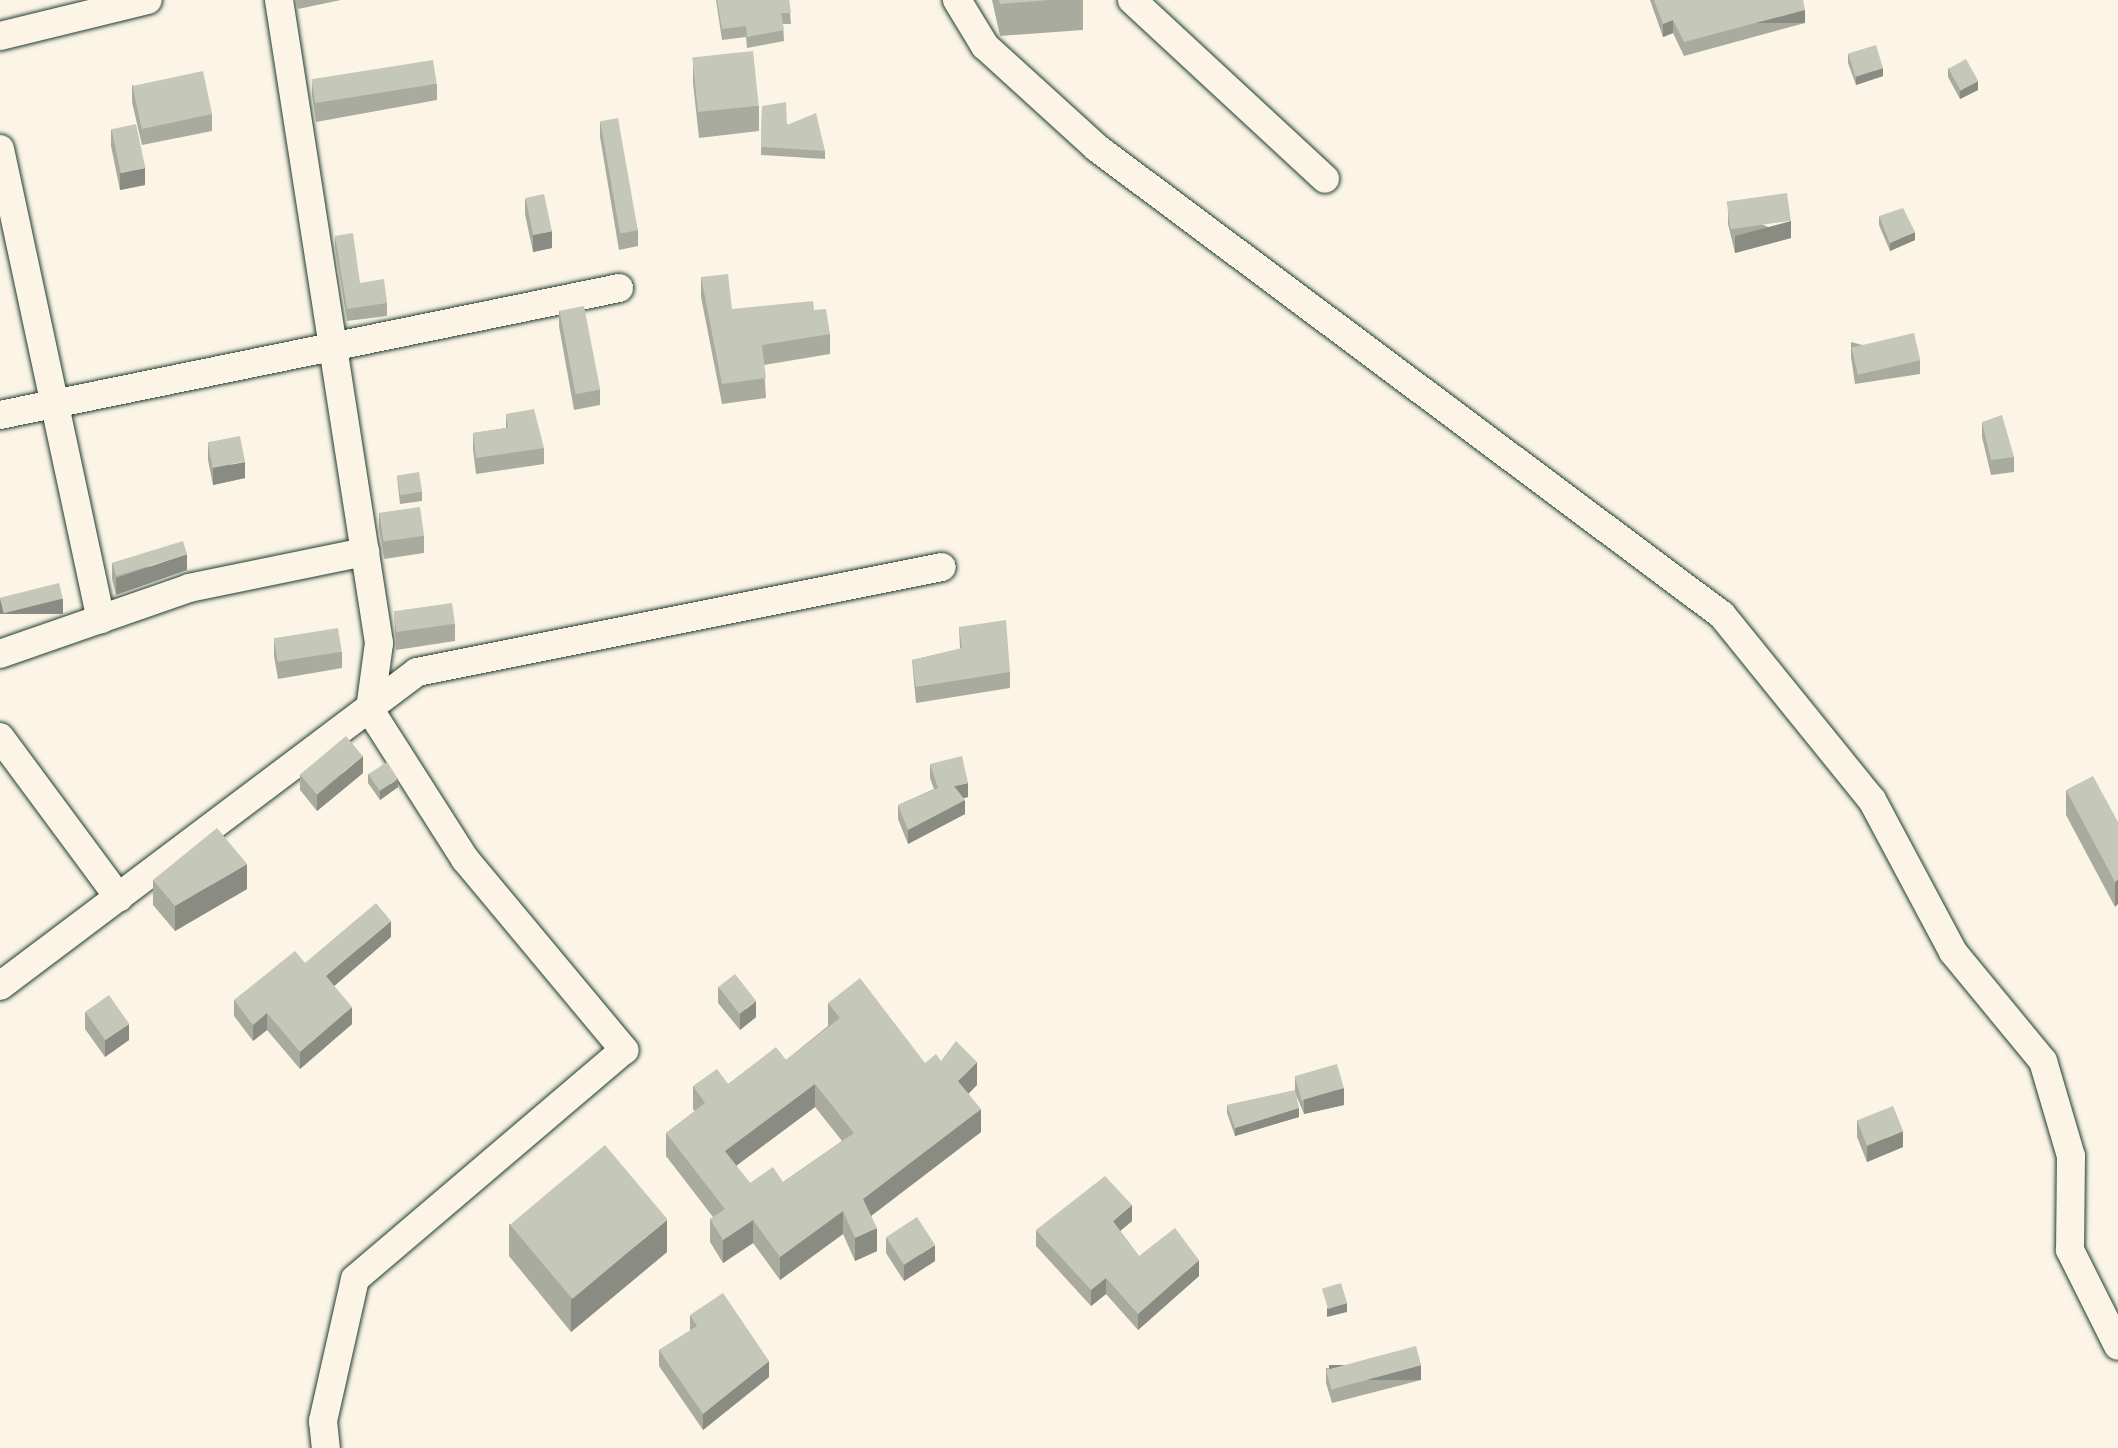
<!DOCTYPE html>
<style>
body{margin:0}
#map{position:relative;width:2118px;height:1448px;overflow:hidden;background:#fcf5e5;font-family:Itim,sans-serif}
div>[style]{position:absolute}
.roads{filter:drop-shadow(0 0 2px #1f3d34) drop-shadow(0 0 2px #1f3d34)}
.minor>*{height:28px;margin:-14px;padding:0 14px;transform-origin:14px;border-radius:14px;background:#fcf5e5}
.wall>*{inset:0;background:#a9ab9f}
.shaded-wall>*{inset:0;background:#8a8b82;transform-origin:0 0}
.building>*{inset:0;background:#c5c7b9;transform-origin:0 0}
span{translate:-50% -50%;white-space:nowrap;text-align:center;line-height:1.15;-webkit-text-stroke:8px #fcf5e5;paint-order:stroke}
</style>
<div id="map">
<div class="roads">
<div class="minor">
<i style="left:279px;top:0;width:651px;rotate:81.16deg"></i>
<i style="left:379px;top:643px;width:68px;rotate:97.7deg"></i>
<i style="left:370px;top:710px;width:177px;rotate:57.5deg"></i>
<i style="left:465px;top:859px;width:249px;rotate:50.2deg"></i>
<i style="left:624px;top:1050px;width:353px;rotate:139.6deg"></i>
<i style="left:355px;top:1279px;width:146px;rotate:102.7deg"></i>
<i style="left:323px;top:1421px;width:27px;rotate:84deg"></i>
<i style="left:957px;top:0;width:54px;rotate:58.7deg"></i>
<i style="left:985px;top:46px;width:151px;rotate:42.3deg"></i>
<i style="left:1097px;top:148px;width:780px;rotate:36.77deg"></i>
<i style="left:1722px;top:615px;width:238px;rotate:51deg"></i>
<i style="left:1872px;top:800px;width:172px;rotate:61.9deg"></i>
<i style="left:1953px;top:952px;width:141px;rotate:50.5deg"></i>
<i style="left:2043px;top:1061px;width:99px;rotate:73.6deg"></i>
<i style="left:2071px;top:1156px;width:94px;rotate:90.6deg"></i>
<i style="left:2070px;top:1250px;width:107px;rotate:63.4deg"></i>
<i style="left:1132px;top:0;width:263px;rotate:42.8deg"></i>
<i style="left:0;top:36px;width:152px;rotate:-13.7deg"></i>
<i style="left:0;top:149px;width:481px;rotate:77.9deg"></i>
<i style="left:0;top:415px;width:632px;rotate:-11.59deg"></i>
<i style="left:0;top:654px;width:200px;rotate:-19.2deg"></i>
<i style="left:189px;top:588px;width:180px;rotate:-11.6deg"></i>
<i style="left:0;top:737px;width:200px;rotate:53.5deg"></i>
<i style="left:0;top:986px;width:522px;rotate:-36.98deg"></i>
<i style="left:417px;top:672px;width:535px;rotate:-11.31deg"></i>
</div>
</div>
<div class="wall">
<i style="clip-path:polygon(295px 0,341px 0,298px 9px)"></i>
<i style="clip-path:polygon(716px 0,789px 0,791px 24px,783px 24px,784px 41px,747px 48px,746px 37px,722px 40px)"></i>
<i style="clip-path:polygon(992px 0,1083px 0,1083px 30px,1000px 36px)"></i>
<i style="clip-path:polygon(1650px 0,1803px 0,1805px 23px,1684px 56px,1673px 33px,1663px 37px)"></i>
<i style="clip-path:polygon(1848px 54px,1883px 76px,1856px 85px,1848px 63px)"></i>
<i style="clip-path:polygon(693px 59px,759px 106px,759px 131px,699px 138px,693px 83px)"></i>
<i style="clip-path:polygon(1948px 68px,1978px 90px,1960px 99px,1948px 77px)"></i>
<i style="clip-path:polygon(312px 80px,437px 84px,437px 100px,316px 122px,312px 97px)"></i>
<i style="clip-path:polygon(132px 85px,212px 114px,212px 131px,142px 145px,132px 102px)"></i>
<i style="clip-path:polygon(762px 106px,825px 151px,825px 159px,761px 155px)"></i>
<i style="clip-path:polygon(600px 121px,638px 230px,638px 246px,619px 250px,600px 137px)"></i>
<i style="clip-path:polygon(111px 129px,145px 185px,120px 190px,111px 146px)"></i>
<i style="clip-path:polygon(525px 198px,552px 248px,533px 252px,525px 214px)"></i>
<i style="clip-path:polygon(1728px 208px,1791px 238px,1735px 253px,1728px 224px)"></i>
<i style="clip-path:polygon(1879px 216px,1915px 240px,1890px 251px,1879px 225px)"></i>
<i style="clip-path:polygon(335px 236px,360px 283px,387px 303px,387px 316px,347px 321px,335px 248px)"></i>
<i style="clip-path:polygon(701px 277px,732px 309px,814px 310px,830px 334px,830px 354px,764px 365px,766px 398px,722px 404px,701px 297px)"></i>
<i style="clip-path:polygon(559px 310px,600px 389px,600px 405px,574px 410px,559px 326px)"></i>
<i style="clip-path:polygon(1851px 342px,1920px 360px,1920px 374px,1855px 384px,1851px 357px)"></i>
<i style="clip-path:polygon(506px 414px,544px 448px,544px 464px,476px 474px,473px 449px,473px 433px,506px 428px)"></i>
<i style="clip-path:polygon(1982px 422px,2014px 457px,2014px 472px,1991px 475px,1982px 437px)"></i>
<i style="clip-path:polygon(208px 443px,245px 478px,213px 485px,208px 460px)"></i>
<i style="clip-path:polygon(397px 476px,422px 492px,422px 501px,400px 504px)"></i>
<i style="clip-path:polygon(379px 513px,424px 536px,424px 553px,384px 559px,379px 529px)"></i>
<i style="clip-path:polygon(112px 563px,187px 570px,116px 595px,112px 579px)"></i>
<i style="clip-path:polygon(394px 612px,455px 624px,455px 641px,396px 650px)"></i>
<i style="clip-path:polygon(959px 627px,1010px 672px,1010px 688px,916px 703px,912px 660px,960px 649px)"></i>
<i style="clip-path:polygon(274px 639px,342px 652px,342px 668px,278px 679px,274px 656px)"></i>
<i style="clip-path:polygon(930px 764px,968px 797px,964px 798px,965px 814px,908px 844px,898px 819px,898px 805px,934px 789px,930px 778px)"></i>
<i style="clip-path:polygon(363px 773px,317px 811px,300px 790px,300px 774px)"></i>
<i style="clip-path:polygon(368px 774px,398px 787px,380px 800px,368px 783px)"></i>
<i style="clip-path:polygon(2066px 790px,2118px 822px,2115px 907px,2066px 815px)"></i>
<i style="clip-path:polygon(153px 880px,247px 889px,175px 931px,153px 905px)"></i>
<i style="clip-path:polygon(391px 937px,334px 986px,352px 1024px,300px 1069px,267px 1030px,253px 1041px,234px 1016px,234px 1000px,305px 963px)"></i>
<i style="clip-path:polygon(718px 987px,756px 1017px,740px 1030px,718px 1003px)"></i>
<i style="clip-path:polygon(evenodd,828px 1003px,925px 1063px,941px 1061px,977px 1085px,968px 1094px,981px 1132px,871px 1216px,877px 1251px,855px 1261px,843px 1234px,780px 1280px,753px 1243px,723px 1263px,710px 1242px,710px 1219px,713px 1217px,666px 1156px,666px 1133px,695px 1111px,693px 1109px,693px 1086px,728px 1084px,786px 1060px,828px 1026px,828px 1003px,815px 1107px,842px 1141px,783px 1182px,750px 1183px,736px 1166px,815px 1107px)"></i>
<i style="clip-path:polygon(85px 1012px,129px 1040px,105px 1057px,85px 1029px)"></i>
<i style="clip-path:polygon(1295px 1076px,1344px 1105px,1304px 1114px,1296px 1095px,1299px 1117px,1235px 1136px,1227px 1113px,1227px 1105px,1295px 1091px)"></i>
<i style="clip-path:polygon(1857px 1120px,1903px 1147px,1867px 1162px,1857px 1137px)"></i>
<i style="clip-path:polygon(1132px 1221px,1120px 1231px,1139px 1256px,1199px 1276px,1138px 1330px,1106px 1294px,1091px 1306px,1036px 1246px,1036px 1230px)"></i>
<i style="clip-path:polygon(509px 1224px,667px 1252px,571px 1332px,509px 1256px)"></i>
<i style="clip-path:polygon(886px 1237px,935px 1261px,904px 1281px,886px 1253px)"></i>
<i style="clip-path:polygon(690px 1315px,769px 1377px,703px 1430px,659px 1366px,659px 1350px,690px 1331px)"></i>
<i style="clip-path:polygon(1326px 1368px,1421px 1380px,1332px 1403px,1326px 1383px)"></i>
</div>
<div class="shaded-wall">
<i style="left:1805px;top:10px;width:13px;height:125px;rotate:90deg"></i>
<i style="clip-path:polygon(1673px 20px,1673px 33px,1663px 37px,1663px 24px)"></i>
<i style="clip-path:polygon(1883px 68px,1883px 76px,1856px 85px,1856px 77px)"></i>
<i style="clip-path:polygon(1978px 81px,1978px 90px,1960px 99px,1960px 91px)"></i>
<i style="clip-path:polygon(145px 168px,145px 185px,120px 190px,120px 173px)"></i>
<i style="clip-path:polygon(1791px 221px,1791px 238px,1735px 253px,1735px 236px)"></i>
<i style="clip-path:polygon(552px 231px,552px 248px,533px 252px,533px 235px)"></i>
<i style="clip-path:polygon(1915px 232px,1915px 240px,1890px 251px,1890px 243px)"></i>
<i style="clip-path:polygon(245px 462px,245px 478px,213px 485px,213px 468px)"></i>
<i style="clip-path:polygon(187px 554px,187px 570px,116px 595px,116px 578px)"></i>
<i style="left:63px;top:599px;width:15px;height:65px;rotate:90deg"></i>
<i style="clip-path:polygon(363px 756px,363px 773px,317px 811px,317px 795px)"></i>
<i style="clip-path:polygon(398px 779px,398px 787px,380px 800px,380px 791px)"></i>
<i style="clip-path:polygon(968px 783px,968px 797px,954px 800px,954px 786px)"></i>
<i style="clip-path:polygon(965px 800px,965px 814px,908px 844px,908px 830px)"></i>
<i style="clip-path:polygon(247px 864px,247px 889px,175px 931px,175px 906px)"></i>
<i style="clip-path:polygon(2118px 879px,2118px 904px,2115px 907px,2115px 882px)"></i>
<i style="clip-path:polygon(391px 921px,391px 937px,326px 993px,326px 976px)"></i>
<i style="clip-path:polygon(756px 1001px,756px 1017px,740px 1030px,740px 1014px)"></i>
<i style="clip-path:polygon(352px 1007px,352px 1024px,300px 1069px,300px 1052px)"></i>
<i style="clip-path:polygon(267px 1013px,267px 1030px,253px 1041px,253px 1025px)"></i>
<i style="clip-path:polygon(129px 1024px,129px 1040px,105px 1057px,105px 1040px)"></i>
<i style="clip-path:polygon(977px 1062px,977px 1085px,958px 1104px,958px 1081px)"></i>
<i style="clip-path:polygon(815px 1084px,815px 1107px,725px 1174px,725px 1151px)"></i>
<i style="clip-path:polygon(1344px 1088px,1344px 1105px,1304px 1114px,1304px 1098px)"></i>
<i style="clip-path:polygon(1299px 1108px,1299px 1117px,1235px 1136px,1235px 1128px)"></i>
<i style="clip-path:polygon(981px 1109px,981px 1132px,863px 1222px,863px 1199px)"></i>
<i style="clip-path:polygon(1903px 1131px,1903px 1147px,1867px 1162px,1867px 1146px)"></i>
<i style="clip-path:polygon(1132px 1205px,1132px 1221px,1113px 1237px,1113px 1221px)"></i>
<i style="clip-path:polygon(843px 1211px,843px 1234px,780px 1280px,780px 1257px)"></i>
<i style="clip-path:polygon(667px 1220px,667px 1252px,571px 1332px,571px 1299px)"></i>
<i style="clip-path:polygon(753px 1220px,753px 1243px,723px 1263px,723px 1240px)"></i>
<i style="clip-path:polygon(877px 1228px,877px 1251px,855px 1261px,855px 1238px)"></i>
<i style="clip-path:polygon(935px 1245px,935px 1261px,904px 1281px,904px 1265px)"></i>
<i style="clip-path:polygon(1199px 1260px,1199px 1276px,1138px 1330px,1138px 1314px)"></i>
<i style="clip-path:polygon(1106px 1278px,1106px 1294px,1091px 1306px,1091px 1290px)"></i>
<i style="clip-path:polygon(1347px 1303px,1347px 1312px,1327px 1317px,1327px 1308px)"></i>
<i style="clip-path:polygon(769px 1361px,769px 1377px,703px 1430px,703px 1414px)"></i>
<i style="left:1421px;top:1365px;width:15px;height:92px;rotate:90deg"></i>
</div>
<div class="building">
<i style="clip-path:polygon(717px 0,789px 0,791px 13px,781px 13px,784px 30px,747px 37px,746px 26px,722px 29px)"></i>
<i style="clip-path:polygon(999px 0,1050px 0,1000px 4px)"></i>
<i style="clip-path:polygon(1654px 0,1803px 0,1805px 10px,1684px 42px,1673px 20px,1663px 24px)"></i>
<i style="left:1876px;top:45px;width:24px;height:29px;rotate:73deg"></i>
<i style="left:753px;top:51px;width:55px;height:61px;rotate:84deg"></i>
<i style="left:1966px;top:59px;width:25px;height:20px;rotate:61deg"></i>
<i style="left:433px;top:60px;width:24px;height:123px;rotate:81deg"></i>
<i style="left:203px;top:71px;width:44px;height:72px;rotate:78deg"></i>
<i style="clip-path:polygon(786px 102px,787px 125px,816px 113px,825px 151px,761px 147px,762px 106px)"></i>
<i style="left:618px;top:118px;width:114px;height:18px;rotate:80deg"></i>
<i style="left:136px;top:124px;width:45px;height:25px;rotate:78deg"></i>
<i style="left:1787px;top:193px;width:28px;height:61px;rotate:82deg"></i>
<i style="left:544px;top:194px;width:38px;height:19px;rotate:78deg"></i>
<i style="clip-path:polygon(1903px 208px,1915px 232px,1890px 243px,1879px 216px)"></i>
<i style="clip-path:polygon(353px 233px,360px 283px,384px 279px,387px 303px,347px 309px,335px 236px)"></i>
<i style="clip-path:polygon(728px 274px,732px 309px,813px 301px,814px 310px,826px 309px,830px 334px,762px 345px,766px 378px,722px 384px,701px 277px)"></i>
<i style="left:584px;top:306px;width:85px;height:25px;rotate:79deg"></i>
<i style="left:1914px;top:333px;width:28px;height:64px;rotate:77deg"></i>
<i style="clip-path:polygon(534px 409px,544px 448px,476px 458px,473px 433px,508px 428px,506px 414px)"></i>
<i style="clip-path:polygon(2002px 415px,2014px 457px,1991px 460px,1982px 422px)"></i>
<i style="left:240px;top:436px;width:26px;height:33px;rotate:79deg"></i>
<i style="left:419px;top:472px;width:20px;height:22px;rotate:81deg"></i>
<i style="left:420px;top:507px;width:29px;height:41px;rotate:82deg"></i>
<i style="left:183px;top:541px;width:14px;height:74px;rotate:73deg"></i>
<i style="left:59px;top:583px;width:16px;height:61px;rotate:76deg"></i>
<i style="left:452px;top:603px;width:21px;height:59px;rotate:82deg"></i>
<i style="clip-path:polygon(1006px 620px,1010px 672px,916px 687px,912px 660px,962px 648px,959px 627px)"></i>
<i style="left:338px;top:628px;width:24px;height:65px;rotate:81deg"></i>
<i style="left:346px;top:736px;width:26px;height:60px;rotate:50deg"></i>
<i style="clip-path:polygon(962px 756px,968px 783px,954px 786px,965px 800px,908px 830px,898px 805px,938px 788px,930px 764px)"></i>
<i style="left:387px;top:762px;width:20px;height:22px;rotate:57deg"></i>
<i style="clip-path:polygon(2093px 776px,2118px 822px,2118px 879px,2115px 882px,2066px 790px)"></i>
<i style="clip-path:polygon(217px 828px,247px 864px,175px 906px,153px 880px)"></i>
<i style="clip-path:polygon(376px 903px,391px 921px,326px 976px,352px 1007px,300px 1052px,267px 1013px,253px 1025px,234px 1000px,295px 951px,305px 963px)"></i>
<i style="left:735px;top:974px;width:34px;height:21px;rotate:52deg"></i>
<i style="clip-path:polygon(evenodd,860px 978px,925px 1063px,936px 1054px,941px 1061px,956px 1041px,977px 1062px,958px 1081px,981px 1109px,863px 1199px,877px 1228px,855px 1238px,843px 1211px,780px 1257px,753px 1220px,723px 1240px,710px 1219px,725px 1209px,666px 1133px,705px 1103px,693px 1086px,717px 1069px,728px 1084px,776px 1047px,786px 1060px,840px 1018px,828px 1003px,860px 978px,815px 1084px,854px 1133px,783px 1182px,773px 1167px,750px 1183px,725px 1151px,815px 1084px)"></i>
<i style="left:109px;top:995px;width:35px;height:29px;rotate:55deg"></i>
<i style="left:1337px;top:1064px;width:25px;height:44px;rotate:74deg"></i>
<i style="clip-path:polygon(1295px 1090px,1299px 1108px,1235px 1128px,1227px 1105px)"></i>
<i style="left:1893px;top:1106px;width:27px;height:39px;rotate:68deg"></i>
<i style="left:605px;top:1145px;width:97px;height:124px;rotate:50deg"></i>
<i style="clip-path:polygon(1105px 1176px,1132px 1205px,1113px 1221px,1139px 1256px,1175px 1228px,1199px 1260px,1138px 1314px,1106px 1278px,1091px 1290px,1036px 1230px)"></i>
<i style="left:917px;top:1217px;width:33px;height:37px;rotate:57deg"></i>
<i style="left:1341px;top:1283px;width:21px;height:20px;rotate:73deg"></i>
<i style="clip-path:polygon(723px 1293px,769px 1361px,703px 1414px,659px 1350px,697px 1326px,690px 1315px)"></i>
<i style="left:1416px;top:1346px;width:20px;height:93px;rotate:75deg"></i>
</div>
</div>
